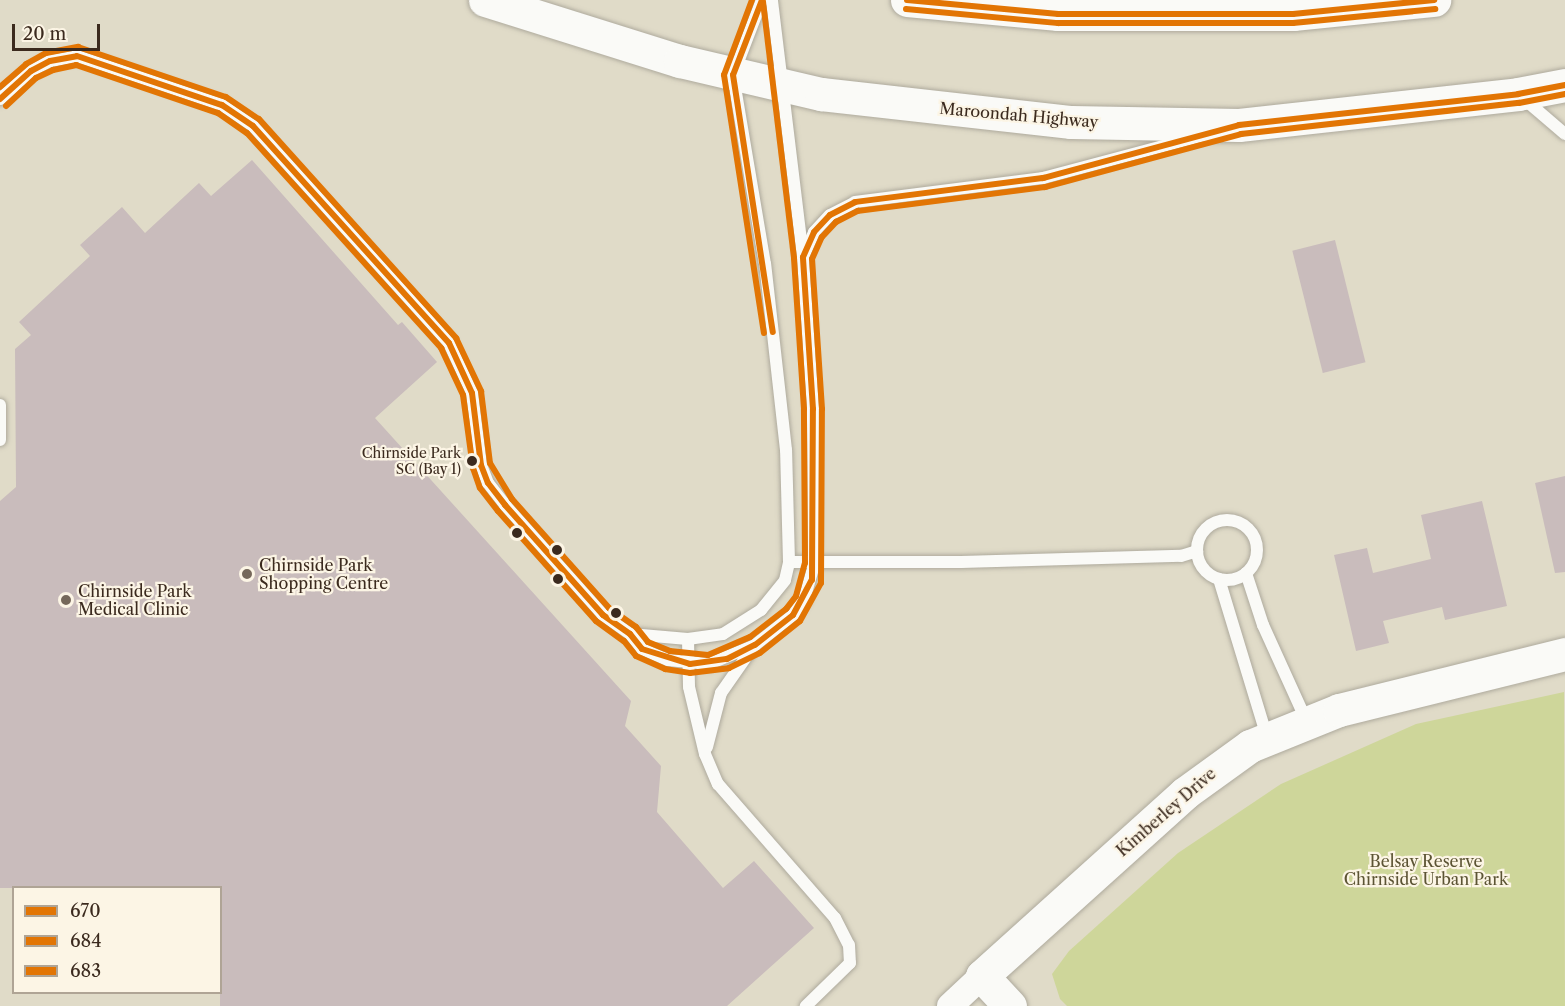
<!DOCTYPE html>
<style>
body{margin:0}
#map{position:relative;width:1565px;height:1006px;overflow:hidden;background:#e0dbc8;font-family:"Libre Caslon Text",serif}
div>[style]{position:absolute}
.green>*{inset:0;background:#ced69a}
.building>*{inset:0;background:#c9bcbc;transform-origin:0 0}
.roads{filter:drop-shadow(0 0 2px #aeaa9d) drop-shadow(0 0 2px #aeaa9d)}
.service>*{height:12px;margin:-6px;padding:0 6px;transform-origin:6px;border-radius:6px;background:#fafaf7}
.service>.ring{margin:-6px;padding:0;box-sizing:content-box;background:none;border:12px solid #fafaf7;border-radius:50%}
.minor>*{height:26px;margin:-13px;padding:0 13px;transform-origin:13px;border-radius:13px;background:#fafaf7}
.secondary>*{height:33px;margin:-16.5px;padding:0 16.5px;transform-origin:16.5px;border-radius:16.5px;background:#fafaf7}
.trunk>*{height:33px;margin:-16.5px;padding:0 16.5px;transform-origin:16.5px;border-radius:16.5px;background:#fafaf7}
.bus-1>*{height:6px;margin:-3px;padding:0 3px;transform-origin:3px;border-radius:3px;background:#e27504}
.bus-2>*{height:6px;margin:-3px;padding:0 3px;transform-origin:3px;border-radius:3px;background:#e27504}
.bus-3>*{height:6px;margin:-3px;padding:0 3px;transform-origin:3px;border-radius:3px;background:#e27504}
.dots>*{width:16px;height:16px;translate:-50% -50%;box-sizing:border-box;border:3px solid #fcf5e5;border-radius:50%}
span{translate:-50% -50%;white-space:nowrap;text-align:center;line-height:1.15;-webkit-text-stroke:4.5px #fcf5e5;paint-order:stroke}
.bus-label{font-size:14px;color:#3b2a1e}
.right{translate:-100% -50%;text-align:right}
.street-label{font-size:16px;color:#3b2a1e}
.poi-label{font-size:16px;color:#3b2a1e}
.left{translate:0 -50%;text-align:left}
.park-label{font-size:16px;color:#5c5434}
.legend{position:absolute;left:12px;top:886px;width:210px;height:108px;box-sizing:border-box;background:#fcf5e5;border:2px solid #afa495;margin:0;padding:8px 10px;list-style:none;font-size:18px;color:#3b2a1e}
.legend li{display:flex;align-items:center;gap:12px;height:30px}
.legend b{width:30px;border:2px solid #afa495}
.scale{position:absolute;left:12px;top:24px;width:88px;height:27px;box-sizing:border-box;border:3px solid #3b2a1e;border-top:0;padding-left:8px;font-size:18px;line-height:21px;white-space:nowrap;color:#3b2a1e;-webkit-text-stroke:4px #fcf5e5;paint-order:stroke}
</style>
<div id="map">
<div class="green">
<i style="clip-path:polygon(1564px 692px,1565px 1006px,1067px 1006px,1060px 999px,1052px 974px,1069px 951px,1178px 853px,1281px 784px,1416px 724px)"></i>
</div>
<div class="building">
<i style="clip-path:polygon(252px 160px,398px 325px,402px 322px,437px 362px,375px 418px,631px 701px,625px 726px,661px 766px,657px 812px,723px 888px,754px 861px,814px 928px,727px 1006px,220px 1006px,220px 888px,0 888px,0 501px,16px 487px,15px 349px,31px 335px,19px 322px,90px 256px,80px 245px,122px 207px,145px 233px,199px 183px,211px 196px)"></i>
<i style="left:1335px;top:240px;width:126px;height:44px;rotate:76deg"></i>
<i style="clip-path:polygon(1565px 476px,1565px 572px,1555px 573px,1535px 483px)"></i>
<i style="clip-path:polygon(1482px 501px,1507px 606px,1445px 620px,1442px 607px,1383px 621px,1389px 643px,1356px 651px,1334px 555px,1367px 548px,1373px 573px,1431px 559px,1421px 515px)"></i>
</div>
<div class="roads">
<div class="service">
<i style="left:1523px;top:98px;width:55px;rotate:40.6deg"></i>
<i style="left:0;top:99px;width:42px;rotate:-42.1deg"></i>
<i style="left:31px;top:71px;width:21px;rotate:-28deg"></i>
<i style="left:50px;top:61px;width:27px;rotate:-10deg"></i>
<i style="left:77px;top:56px;width:153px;rotate:18.7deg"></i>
<i style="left:222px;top:105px;width:37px;rotate:34deg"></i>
<i style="left:253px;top:126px;width:292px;rotate:47.9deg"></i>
<i style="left:449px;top:343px;width:55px;rotate:65.3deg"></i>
<i style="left:472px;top:393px;width:73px;rotate:82.9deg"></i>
<i style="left:481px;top:465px;width:19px;rotate:69deg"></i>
<i style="left:488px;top:483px;width:28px;rotate:52deg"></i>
<i style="left:505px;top:505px;width:147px;rotate:48.3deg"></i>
<i style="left:603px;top:615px;width:33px;rotate:35deg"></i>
<i style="left:630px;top:634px;width:19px;rotate:51deg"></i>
<i style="left:642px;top:649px;width:28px;rotate:23deg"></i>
<i style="left:668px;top:660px;width:41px;rotate:5.6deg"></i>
<i style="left:709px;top:664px;width:50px;rotate:-22.4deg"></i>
<i style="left:755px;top:645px;width:48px;rotate:-38.3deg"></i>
<i style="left:793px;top:615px;width:19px;rotate:-54deg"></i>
<i style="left:804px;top:600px;width:37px;rotate:-74deg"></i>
<i style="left:814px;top:564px;width:155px;rotate:-90.4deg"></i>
<i style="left:813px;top:409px;width:152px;rotate:-93.8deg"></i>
<i style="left:803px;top:257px;width:259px;rotate:-96.9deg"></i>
<i style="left:803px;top:257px;width:27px;rotate:-66deg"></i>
<i style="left:814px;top:232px;width:23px;rotate:-47deg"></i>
<i style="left:830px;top:215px;width:28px;rotate:-27deg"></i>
<i style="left:855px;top:202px;width:190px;rotate:-7.3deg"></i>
<i style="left:1043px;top:178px;width:163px;rotate:-14.9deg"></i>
<i style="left:0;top:405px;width:35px;rotate:90deg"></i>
<i class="ring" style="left:1197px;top:520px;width:48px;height:48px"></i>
<i style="left:789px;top:562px;width:172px"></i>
<i style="left:961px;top:562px;width:220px;rotate:-1.6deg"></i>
<i style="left:1181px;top:556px;width:17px;rotate:-17deg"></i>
<i style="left:1246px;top:573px;width:55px;rotate:71.9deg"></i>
<i style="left:1263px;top:625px;width:107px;rotate:65.6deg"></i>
<i style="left:1219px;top:579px;width:165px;rotate:73.1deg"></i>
<i style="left:630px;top:634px;width:58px;rotate:4.9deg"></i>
<i style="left:688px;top:639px;width:35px;rotate:-8deg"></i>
<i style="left:723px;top:634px;width:45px;rotate:-32.3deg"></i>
<i style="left:761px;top:610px;width:38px;rotate:-51deg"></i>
<i style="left:785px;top:580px;width:18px;rotate:-77deg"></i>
<i style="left:789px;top:562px;width:112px;rotate:-91.5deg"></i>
<i style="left:786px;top:450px;width:187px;rotate:-96.4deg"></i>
<i style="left:765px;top:264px;width:192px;rotate:-99.6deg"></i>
<i style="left:733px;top:75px;width:80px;rotate:-68.9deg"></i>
<i style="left:688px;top:639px;width:48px;rotate:88.8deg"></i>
<i style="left:689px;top:687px;width:69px;rotate:76.6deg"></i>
<i style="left:705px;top:754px;width:33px;rotate:67deg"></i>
<i style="left:718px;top:784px;width:178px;rotate:48.9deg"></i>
<i style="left:835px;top:918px;width:30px;rotate:63deg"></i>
<i style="left:849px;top:945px;width:18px;rotate:87deg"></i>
<i style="left:850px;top:963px;width:62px;rotate:135.7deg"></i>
<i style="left:707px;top:747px;width:56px;rotate:-75.5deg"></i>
<i style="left:721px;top:693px;width:52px;rotate:-55.1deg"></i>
</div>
<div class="minor">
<i style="left:950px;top:1006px;width:44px;rotate:-43.2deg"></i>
</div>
<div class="secondary">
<i style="left:1010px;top:1006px;width:41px;rotate:-133deg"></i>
<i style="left:982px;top:976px;width:273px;rotate:-42deg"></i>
<i style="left:1185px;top:793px;width:80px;rotate:-35.9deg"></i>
<i style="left:1250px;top:746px;width:96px;rotate:-22deg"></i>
<i style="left:1339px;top:710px;width:233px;rotate:-13.9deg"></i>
</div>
<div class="trunk">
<i style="left:485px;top:0;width:204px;rotate:17.4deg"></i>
<i style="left:680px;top:61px;width:145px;rotate:13.2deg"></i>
<i style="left:821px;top:94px;width:252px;rotate:6.4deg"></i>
<i style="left:1071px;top:122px;width:168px;rotate:1deg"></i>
<i style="left:1239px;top:125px;width:281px;rotate:-6.3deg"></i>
<i style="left:1518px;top:94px;width:48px;rotate:-10.8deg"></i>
<i style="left:907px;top:0;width:152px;rotate:5.3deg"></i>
<i style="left:1058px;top:14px;width:235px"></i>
<i style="left:1293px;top:14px;width:142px;rotate:-5.7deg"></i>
</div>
</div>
<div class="bus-1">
<i style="left:762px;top:0;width:80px;rotate:111.1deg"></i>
<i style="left:733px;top:75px;width:260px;rotate:81.2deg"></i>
<i style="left:907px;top:0;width:152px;rotate:5.3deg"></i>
<i style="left:1058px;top:14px;width:235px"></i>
<i style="left:1293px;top:14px;width:142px;rotate:-5.7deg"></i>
<i style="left:0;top:99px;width:42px;rotate:-42.1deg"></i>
<i style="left:31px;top:71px;width:21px;rotate:-28deg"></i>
<i style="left:50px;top:61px;width:27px;rotate:-10deg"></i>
<i style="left:77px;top:56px;width:153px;rotate:18.7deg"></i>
<i style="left:222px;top:105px;width:37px;rotate:34deg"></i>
<i style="left:253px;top:126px;width:292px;rotate:47.9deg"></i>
<i style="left:449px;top:343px;width:55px;rotate:65.3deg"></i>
<i style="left:472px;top:393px;width:73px;rotate:82.9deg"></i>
<i style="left:481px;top:465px;width:19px;rotate:69deg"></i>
<i style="left:488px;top:483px;width:28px;rotate:52deg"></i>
<i style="left:505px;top:505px;width:147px;rotate:48.3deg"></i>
<i style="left:603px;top:615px;width:33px;rotate:35deg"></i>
<i style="left:630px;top:634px;width:19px;rotate:51deg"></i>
<i style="left:642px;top:649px;width:50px;rotate:17.4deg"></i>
<i style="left:690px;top:664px;width:37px;rotate:-8deg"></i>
<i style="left:727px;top:659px;width:31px;rotate:-27deg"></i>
<i style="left:755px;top:645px;width:48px;rotate:-38.3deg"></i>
<i style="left:793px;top:615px;width:40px;rotate:-62deg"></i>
<i style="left:812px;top:580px;width:171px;rotate:-89.7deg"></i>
<i style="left:813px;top:409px;width:152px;rotate:-93.8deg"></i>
<i style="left:803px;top:257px;width:27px;rotate:-66deg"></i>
<i style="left:814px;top:232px;width:23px;rotate:-47deg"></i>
<i style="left:830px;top:215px;width:28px;rotate:-27deg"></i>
<i style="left:855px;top:202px;width:190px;rotate:-7.3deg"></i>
<i style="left:1043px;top:178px;width:203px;rotate:-15.1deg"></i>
<i style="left:1239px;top:125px;width:281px;rotate:-6.3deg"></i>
<i style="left:1518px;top:94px;width:48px;rotate:-10.8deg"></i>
</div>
<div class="bus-2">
<i style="left:752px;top:0;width:80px;rotate:110.5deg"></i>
<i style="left:724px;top:75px;width:261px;rotate:81.2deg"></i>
<i style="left:906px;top:9px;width:153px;rotate:5.3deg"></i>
<i style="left:1058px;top:23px;width:235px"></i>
<i style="left:1293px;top:23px;width:143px;rotate:-5.6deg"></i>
<i style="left:6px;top:106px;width:41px;rotate:-43deg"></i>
<i style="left:36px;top:78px;width:19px;rotate:-25deg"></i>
<i style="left:53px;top:70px;width:24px;rotate:-12deg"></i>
<i style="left:76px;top:65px;width:150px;rotate:18.7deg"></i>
<i style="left:218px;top:113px;width:35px;rotate:35deg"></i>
<i style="left:247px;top:133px;width:290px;rotate:47.9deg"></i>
<i style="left:441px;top:348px;width:52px;rotate:64.9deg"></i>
<i style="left:463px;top:395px;width:74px;rotate:82.2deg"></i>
<i style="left:473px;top:468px;width:21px;rotate:71deg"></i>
<i style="left:480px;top:488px;width:29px;rotate:52deg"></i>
<i style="left:498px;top:511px;width:147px;rotate:48.3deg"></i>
<i style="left:596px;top:621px;width:34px;rotate:36deg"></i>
<i style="left:624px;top:641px;width:19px;rotate:51deg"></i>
<i style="left:636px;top:656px;width:32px;rotate:24deg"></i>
<i style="left:665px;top:669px;width:25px;rotate:9deg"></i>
<i style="left:690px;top:673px;width:39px;rotate:-7deg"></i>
<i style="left:729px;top:668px;width:34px;rotate:-26deg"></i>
<i style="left:760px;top:653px;width:51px;rotate:-38.7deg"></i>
<i style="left:800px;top:621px;width:43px;rotate:-61.1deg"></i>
<i style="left:821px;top:583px;width:174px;rotate:-89.7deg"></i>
<i style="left:822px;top:409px;width:150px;rotate:-93.8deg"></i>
<i style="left:812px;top:259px;width:24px;rotate:-66deg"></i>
<i style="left:822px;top:237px;width:21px;rotate:-47deg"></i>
<i style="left:836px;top:222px;width:25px;rotate:-27deg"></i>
<i style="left:858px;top:211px;width:189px;rotate:-7.3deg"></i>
<i style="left:1045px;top:187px;width:203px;rotate:-15.1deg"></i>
<i style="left:1241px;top:134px;width:280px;rotate:-6.4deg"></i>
<i style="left:1519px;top:103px;width:47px;rotate:-11.1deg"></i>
</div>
<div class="bus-3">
<i style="left:0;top:87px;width:35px;rotate:-41deg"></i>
<i style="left:26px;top:64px;width:23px;rotate:-29deg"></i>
<i style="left:46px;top:53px;width:33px;rotate:-11deg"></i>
<i style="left:78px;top:47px;width:156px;rotate:18.7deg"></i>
<i style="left:226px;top:97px;width:40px;rotate:34deg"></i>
<i style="left:259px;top:119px;width:295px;rotate:48deg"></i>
<i style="left:456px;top:338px;width:59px;rotate:64.7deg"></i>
<i style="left:481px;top:391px;width:73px;rotate:82.9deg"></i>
<i style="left:490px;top:463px;width:42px;rotate:58.6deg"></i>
<i style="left:512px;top:499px;width:146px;rotate:48.3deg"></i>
<i style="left:609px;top:608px;width:33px;rotate:35deg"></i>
<i style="left:636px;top:627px;width:19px;rotate:51deg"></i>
<i style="left:648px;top:642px;width:24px;rotate:22deg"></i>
<i style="left:670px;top:651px;width:38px;rotate:6deg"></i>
<i style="left:708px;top:655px;width:46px;rotate:-23.2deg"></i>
<i style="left:750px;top:637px;width:46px;rotate:-37.9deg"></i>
<i style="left:786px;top:609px;width:16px;rotate:-52deg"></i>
<i style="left:796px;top:596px;width:34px;rotate:-75deg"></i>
<i style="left:805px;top:563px;width:154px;rotate:-90.4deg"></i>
<i style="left:804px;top:409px;width:151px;rotate:-93.8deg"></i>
<i style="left:794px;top:258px;width:259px;rotate:-96.9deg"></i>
</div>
<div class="dots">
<i style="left:472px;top:461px;background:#3b2a1e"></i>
<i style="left:517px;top:533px;background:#3b2a1e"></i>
<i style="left:557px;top:550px;background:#3b2a1e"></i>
<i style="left:247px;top:574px;background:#75685a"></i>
<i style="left:558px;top:579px;background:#3b2a1e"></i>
<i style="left:66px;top:600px;background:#75685a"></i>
<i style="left:616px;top:613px;background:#3b2a1e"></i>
</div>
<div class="bus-label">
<span class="right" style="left:461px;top:461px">Chirnside Park<br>SC (Bay 1)</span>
</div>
<div class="street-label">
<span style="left:1019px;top:115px;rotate:5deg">Maroondah Highway</span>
<span style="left:1166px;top:812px;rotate:-41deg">Kimberley Drive</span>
</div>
<div class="poi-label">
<span class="left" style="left:259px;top:574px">Chirnside Park<br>Shopping Centre</span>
<span class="left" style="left:78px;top:600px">Chirnside Park<br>Medical Clinic</span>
</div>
<div class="park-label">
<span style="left:1426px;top:870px">Belsay Reserve<br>Chirnside Urban Park</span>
</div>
<ul class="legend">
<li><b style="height:8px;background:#e27504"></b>670</li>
<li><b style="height:8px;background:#e27504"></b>684</li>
<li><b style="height:8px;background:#e27504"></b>683</li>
</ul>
<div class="scale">20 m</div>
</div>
